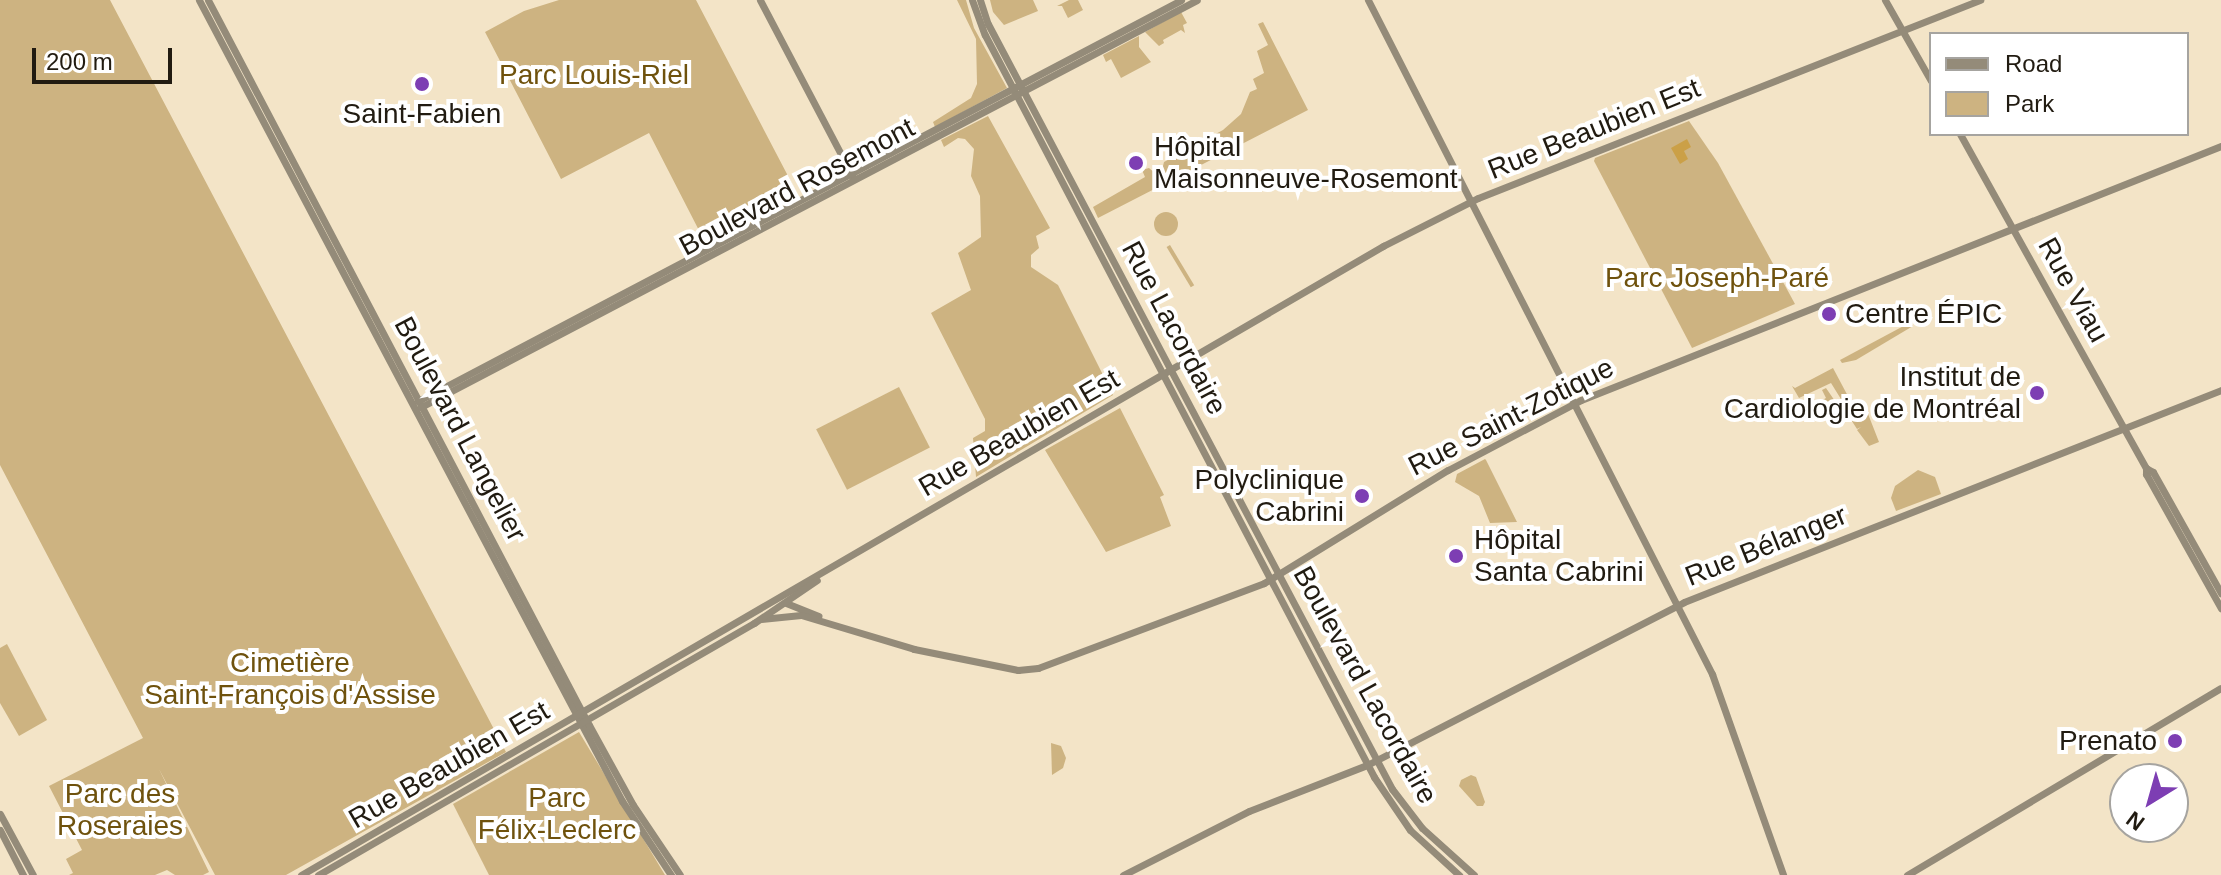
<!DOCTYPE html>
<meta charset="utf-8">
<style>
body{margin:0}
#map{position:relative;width:2221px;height:875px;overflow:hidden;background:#f3e4c7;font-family:Arial,sans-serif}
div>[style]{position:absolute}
.green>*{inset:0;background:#cdb381;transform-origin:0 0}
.round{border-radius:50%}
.water>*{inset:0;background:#cba047}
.secondary>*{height:7px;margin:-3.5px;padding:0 3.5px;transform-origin:3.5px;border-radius:3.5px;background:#948b79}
.dots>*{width:22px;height:22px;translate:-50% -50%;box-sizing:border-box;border:4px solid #fff;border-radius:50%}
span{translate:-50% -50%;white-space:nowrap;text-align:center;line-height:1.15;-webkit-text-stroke:8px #fff;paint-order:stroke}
.park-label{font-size:28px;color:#6f520d}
.poi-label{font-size:28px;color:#211b11}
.left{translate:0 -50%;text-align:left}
.right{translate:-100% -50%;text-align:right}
.street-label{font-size:28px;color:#211b11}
.legend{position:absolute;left:1929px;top:32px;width:260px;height:104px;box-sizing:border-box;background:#fff;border:2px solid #a6a4a0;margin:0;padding:10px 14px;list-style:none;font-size:24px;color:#211b11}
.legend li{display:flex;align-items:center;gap:16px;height:40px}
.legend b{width:40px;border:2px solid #a6a4a0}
.north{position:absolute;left:2109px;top:763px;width:80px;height:80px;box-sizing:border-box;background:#fff;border:2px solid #a6a4a0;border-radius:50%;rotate:217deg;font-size:22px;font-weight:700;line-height:32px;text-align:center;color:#211b11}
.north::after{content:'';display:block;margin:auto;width:28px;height:36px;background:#7d3eb3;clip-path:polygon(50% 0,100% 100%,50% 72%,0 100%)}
.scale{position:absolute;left:32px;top:48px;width:140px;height:36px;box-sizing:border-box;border:4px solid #211b11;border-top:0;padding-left:10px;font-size:24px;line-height:28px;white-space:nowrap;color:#211b11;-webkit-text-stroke:6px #fff;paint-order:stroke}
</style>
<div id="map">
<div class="green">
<i style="clip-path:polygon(0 0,110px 0,506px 752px,286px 875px,215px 875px,159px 769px,209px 872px,203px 875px,175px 875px,167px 870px,155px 875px,69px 875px,73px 873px,66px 859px,82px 850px,49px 786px,143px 738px,0 465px)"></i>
<i style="clip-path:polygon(559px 0,696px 0,799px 197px,707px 246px,649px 133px,561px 179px,485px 32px,524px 11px)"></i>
<i style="clip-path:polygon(957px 0,966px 0,974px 28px,1007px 88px,935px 127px,933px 122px,971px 98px,977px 84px,976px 39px)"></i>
<i style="clip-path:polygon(990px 0,1033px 0,1038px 11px,1004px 25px,993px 12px)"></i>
<i style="clip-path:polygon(1069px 0,1078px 0,1083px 10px,1068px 18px,1062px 6px,1057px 6px)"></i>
<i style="clip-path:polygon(1181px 12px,1187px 23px,1183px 25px,1185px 33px,1181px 30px,1163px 40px,1164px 43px,1159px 46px,1145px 32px)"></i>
<i style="clip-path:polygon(1263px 22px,1308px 110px,1098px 218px,1093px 207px,1145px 177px,1142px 170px,1149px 168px,1156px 174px,1162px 170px,1164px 162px,1223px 130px,1241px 114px,1250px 92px,1257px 89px,1253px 79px,1264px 73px,1257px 51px,1268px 45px,1258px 24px)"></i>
<i style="clip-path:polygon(1139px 36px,1139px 47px,1151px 62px,1121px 78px,1111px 59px,1106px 62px,1103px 55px)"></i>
<i style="clip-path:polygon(988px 116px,1050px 228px,1036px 236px,1039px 248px,1031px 255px,1031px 267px,1058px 285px,1113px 395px,976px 477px,973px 438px,985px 431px,985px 419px,931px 313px,971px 290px,958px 253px,981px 237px,980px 196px,971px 176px,974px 149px,965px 139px,958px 138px,944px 147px,941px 140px)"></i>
<i style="clip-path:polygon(1689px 121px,1718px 163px,1795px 304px,1692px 348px,1594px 161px,1595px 158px)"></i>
<i class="round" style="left:1154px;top:212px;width:24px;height:24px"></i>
<i style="left:1170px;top:245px;width:47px;height:4px;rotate:59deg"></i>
<i style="clip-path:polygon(1911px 322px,1913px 326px,1856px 360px,1842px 363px,1840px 360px)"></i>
<i style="clip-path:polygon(1833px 368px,1850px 400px,1844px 404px,1831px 383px,1799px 398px,1792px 386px,1795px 388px)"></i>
<i style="left:899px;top:387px;width:68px;height:93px;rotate:63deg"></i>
<i style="clip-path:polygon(1826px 388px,1839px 407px,1812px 422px,1802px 404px,1814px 398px,1817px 403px,1826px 398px,1822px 390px)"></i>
<i style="clip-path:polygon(1863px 401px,1879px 442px,1869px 446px,1857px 430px,1861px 427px,1857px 429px,1846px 412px)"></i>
<i style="clip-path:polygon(1120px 408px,1164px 495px,1160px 497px,1171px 526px,1106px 552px,1045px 450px)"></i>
<i style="clip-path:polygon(1485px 459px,1486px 460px,1517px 522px,1490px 523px,1479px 496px,1455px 482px,1457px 474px)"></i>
<i style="clip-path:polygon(1918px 470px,1935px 477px,1941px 494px,1896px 511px,1891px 498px,1895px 486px)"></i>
<i style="clip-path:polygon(7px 644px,47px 720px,19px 736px,0 703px,0 648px)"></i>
<i style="clip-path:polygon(579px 732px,665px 875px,489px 875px,453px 804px)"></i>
<i style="clip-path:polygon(1051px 743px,1061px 746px,1066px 758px,1063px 768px,1052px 775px)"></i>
<i style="clip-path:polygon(1471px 775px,1476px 777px,1485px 802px,1483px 806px,1477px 806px,1459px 786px,1461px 780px)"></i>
</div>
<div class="water">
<i style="clip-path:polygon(1687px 139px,1691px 147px,1684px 151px,1688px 159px,1680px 164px,1671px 148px)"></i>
</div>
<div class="secondary">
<i style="left:199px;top:0;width:906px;rotate:62.16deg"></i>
<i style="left:622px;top:801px;width:89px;rotate:56.5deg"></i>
<i style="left:208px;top:0;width:819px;rotate:62.28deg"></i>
<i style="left:589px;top:725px;width:91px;rotate:61.2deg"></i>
<i style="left:633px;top:805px;width:84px;rotate:56.1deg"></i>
<i style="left:760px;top:0;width:202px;rotate:62.3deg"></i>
<i style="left:972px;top:0;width:37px;rotate:70deg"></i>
<i style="left:985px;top:35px;width:838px;rotate:62.33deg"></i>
<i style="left:1374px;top:777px;width:64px;rotate:55.8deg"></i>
<i style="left:1410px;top:830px;width:67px;rotate:42.6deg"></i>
<i style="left:980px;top:0;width:25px;rotate:72deg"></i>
<i style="left:988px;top:24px;width:865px;rotate:62.16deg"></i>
<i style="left:1392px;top:789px;width:49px;rotate:52.4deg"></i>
<i style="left:1422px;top:828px;width:70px;rotate:42.1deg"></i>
<i style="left:1368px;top:0;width:757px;rotate:62.96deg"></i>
<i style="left:1712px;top:674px;width:213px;rotate:70.5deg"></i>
<i style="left:1885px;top:0;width:93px;rotate:60.4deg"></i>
<i style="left:1960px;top:134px;width:382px;rotate:60.9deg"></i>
<i style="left:418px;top:401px;width:862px;rotate:-27.72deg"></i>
<i style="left:421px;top:407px;width:876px;rotate:-27.68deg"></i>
<i style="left:2146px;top:468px;width:6px;rotate:90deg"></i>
<i style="left:2146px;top:474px;width:154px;rotate:60.8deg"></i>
<i style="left:2146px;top:468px;width:8px;rotate:30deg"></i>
<i style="left:2153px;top:472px;width:139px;rotate:60.7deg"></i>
<i style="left:786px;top:603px;width:35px;rotate:22deg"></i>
<i style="left:761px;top:619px;width:40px;rotate:-5.7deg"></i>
<i style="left:801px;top:615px;width:118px;rotate:16.7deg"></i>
<i style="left:914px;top:649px;width:106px;rotate:11.4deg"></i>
<i style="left:1018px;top:670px;width:20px;rotate:-6deg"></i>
<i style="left:1038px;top:668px;width:241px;rotate:-20.6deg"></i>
<i style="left:1264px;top:583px;width:216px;rotate:-31.6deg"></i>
<i style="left:1448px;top:470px;width:150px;rotate:-27.8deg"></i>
<i style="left:1581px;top:400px;width:689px;rotate:-21.65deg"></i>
<i style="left:0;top:814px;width:69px;rotate:61.6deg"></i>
<i style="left:0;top:830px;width:51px;rotate:62.9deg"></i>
<i style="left:301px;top:875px;width:1252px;rotate:-30.17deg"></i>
<i style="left:1383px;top:246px;width:106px;rotate:-26.8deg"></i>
<i style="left:1478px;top:198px;width:540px;rotate:-21.53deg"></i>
<i style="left:318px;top:875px;width:504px;rotate:-30.03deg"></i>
<i style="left:754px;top:623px;width:76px;rotate:-34.3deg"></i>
<i style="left:1123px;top:875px;width:141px;rotate:-26.9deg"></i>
<i style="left:1249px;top:811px;width:127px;rotate:-21.3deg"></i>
<i style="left:1367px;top:765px;width:356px;rotate:-27.2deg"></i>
<i style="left:1684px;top:602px;width:577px;rotate:-21.54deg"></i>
<i style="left:1907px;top:875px;width:365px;rotate:-30.8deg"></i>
</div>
<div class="dots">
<i style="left:422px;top:84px;background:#7d3eb3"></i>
<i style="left:1136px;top:163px;background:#7d3eb3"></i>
<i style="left:1829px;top:314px;background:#7d3eb3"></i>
<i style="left:2037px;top:393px;background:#7d3eb3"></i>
<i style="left:1362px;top:496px;background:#7d3eb3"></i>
<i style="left:1456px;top:556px;background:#7d3eb3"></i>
<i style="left:2175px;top:741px;background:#7d3eb3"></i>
</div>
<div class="park-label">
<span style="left:594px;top:75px">Parc Louis-Riel</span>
<span style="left:1717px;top:278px">Parc Joseph-Paré</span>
<span style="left:290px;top:679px">Cimetière<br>Saint-François d'Assise</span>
<span style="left:120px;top:810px">Parc des<br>Roseraies</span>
<span style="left:557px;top:814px">Parc<br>Félix-Leclerc</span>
</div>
<div class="poi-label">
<span style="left:422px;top:114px">Saint-Fabien</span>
<span class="left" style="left:1154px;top:163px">Hôpital<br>Maisonneuve-Rosemont</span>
<span class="left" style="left:1845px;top:314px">Centre ÉPIC</span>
<span class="right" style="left:2021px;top:393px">Institut de<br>Cardiologie de Montréal</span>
<span class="right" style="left:1344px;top:496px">Polyclinique<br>Cabrini</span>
<span class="left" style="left:1474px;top:556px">Hôpital<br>Santa Cabrini</span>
<span class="right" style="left:2157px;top:741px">Prenato</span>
</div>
<div class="street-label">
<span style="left:1594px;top:129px;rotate:-22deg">Rue Beaubien Est</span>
<span style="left:797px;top:187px;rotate:-28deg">Boulevard Rosemont</span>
<span style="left:2073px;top:290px;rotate:61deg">Rue Viau</span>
<span style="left:1174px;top:328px;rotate:62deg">Rue Lacordaire</span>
<span style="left:1511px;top:417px;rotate:-27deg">Rue Saint-Zotique</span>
<span style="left:460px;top:429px;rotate:62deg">Boulevard Langelier</span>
<span style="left:1019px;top:433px;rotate:-30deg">Rue Beaubien Est</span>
<span style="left:1766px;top:546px;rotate:-22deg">Rue Bélanger</span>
<span style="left:1365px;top:685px;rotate:61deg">Boulevard Lacordaire</span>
<span style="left:449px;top:765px;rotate:-30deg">Rue Beaubien Est</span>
</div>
<ul class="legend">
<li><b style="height:10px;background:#948b79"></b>Road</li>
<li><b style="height:22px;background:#cdb381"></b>Park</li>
</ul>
<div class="north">N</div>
<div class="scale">200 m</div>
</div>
